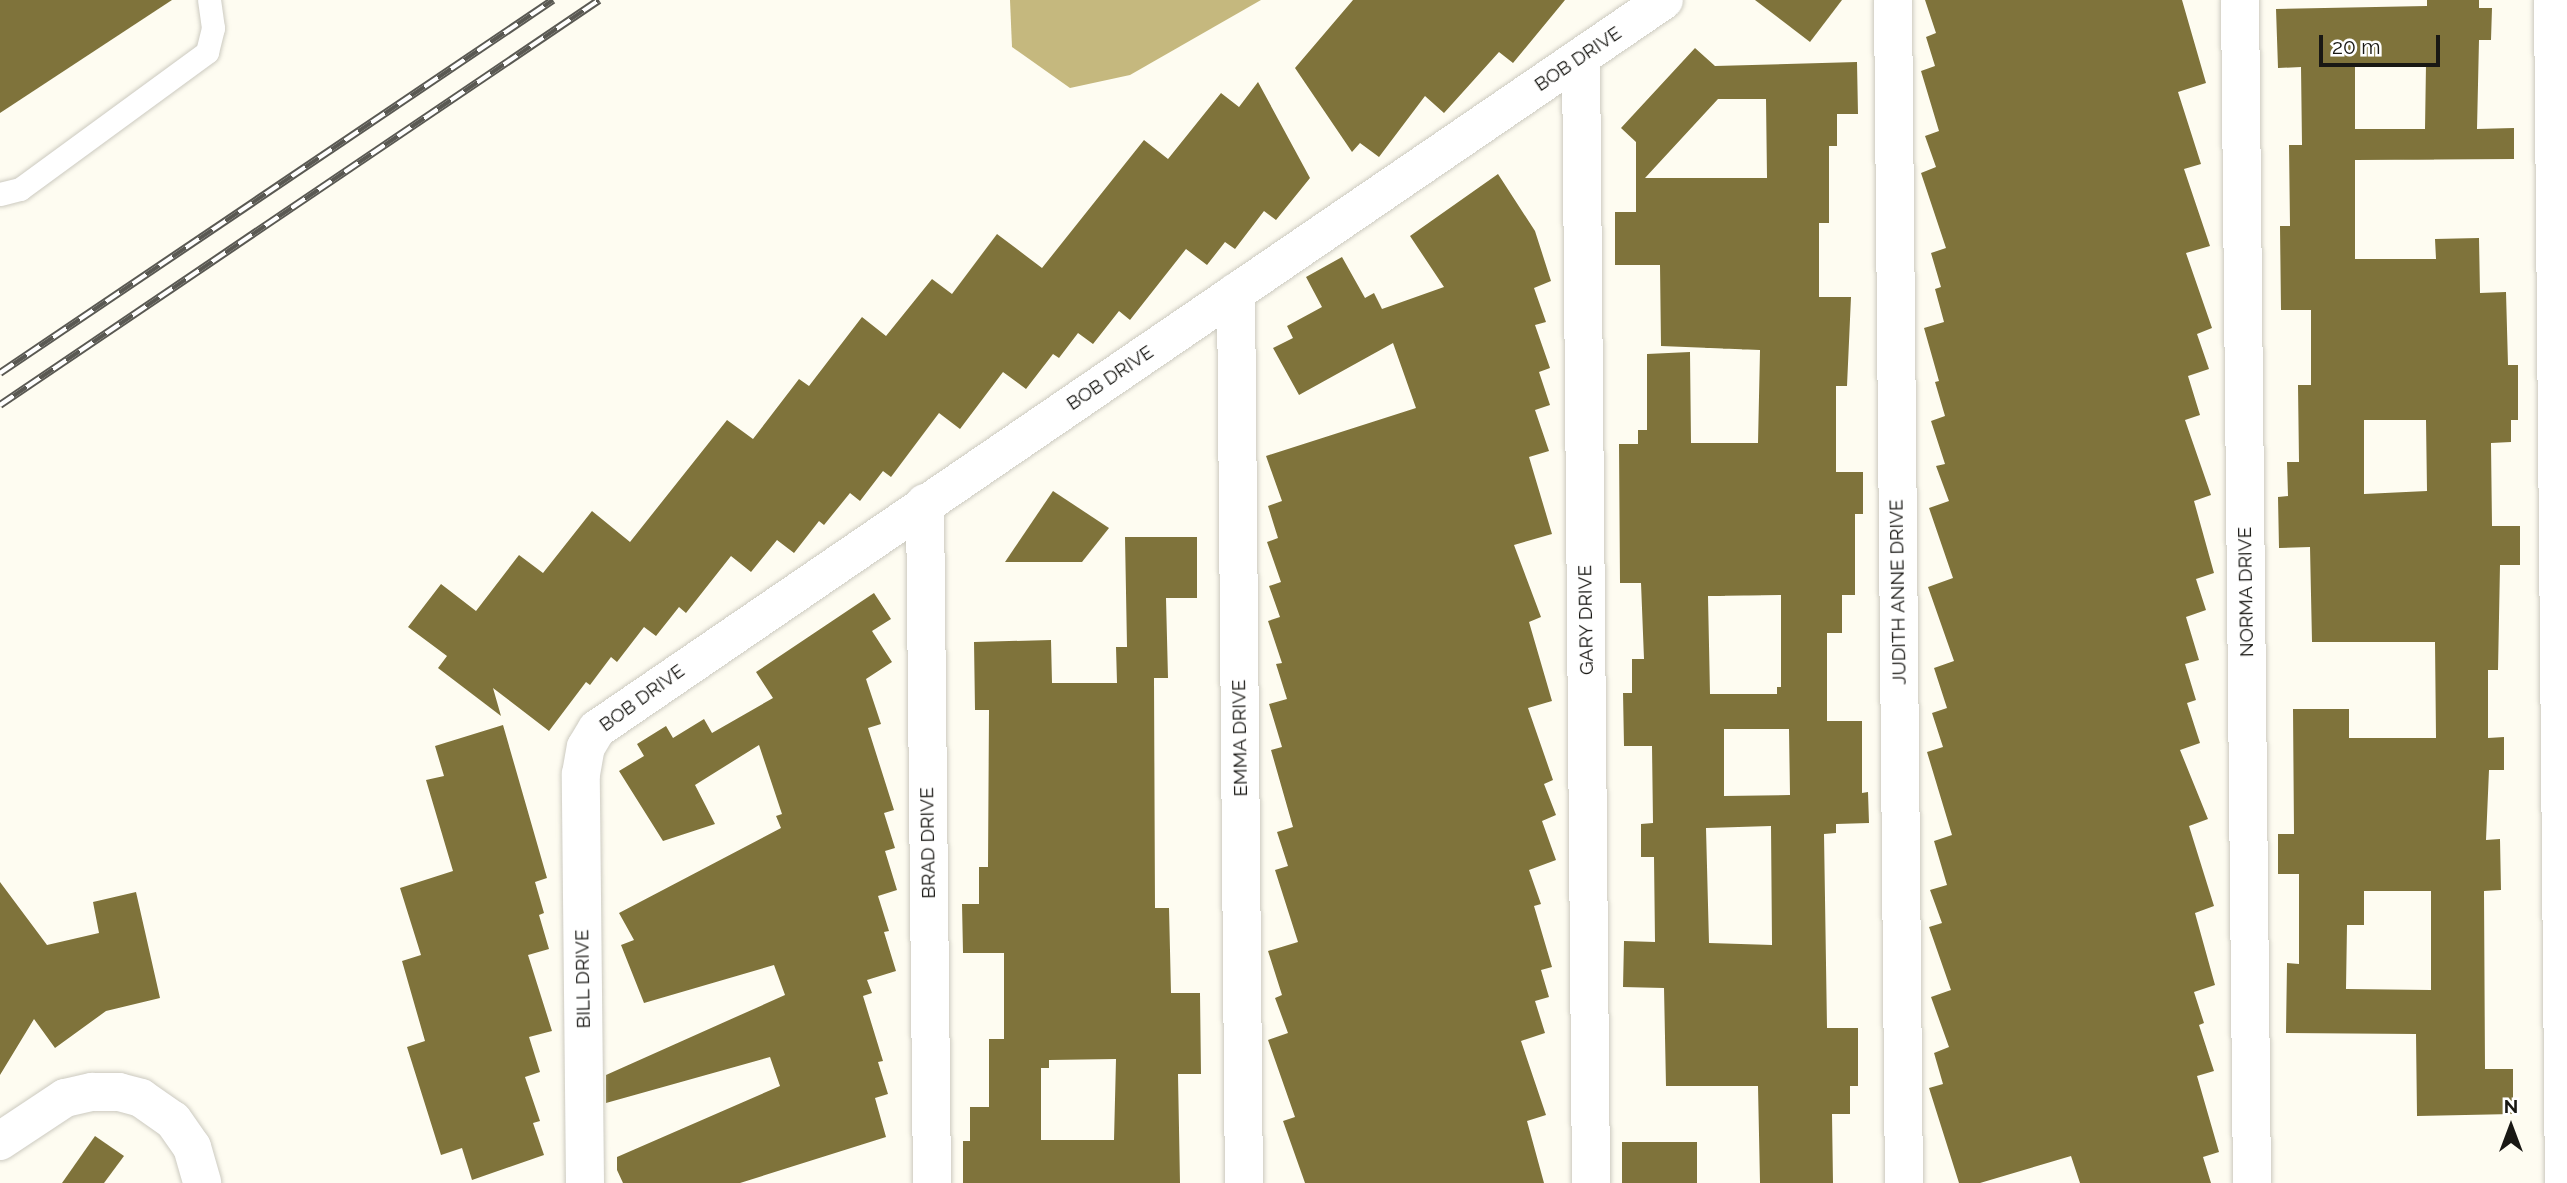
<!DOCTYPE html>
<style>
body{margin:0}
#map{position:relative;width:2567px;height:1183px;overflow:hidden;background:#fefcf1;font-family:Raleway,sans-serif}
div>[style]{position:absolute}
.water>*{inset:0;background:#c5b87e}
.building>*{inset:0;background:#7f733b;transform-origin:0 0}
.roads{filter:drop-shadow(0 0 2px #cccac0) drop-shadow(0 0 2px #cccac0)}
.service>*{height:23px;margin:-11.5px;padding:0 11.5px;transform-origin:11.5px;border-radius:11.5px;background:#fff}
.minor>*{height:38px;margin:-19px;padding:0 19px;transform-origin:19px;border-radius:19px;background:#fff}
.rail>*{height:8px;margin-top:-4px;transform-origin:0;background:repeating-linear-gradient(90deg,#fff 0 16px,#5a5953 0 32px);box-sizing:border-box;border-block:2px solid #5a5953}
span{translate:-50% -50%;white-space:nowrap;text-align:center;line-height:1.15;-webkit-text-stroke:5px #fff;paint-order:stroke}
.street-label{font-size:19px;color:#191814}
.north{position:absolute;left:2476px;top:1092px;width:70px;height:70px;-webkit-text-stroke:5px #fff;paint-order:stroke;rotate:0deg;font-size:19px;font-weight:700;line-height:28px;text-align:center;color:#191814}
.north::after{content:'';display:block;margin:auto;width:24px;height:32px;background:#191814;clip-path:polygon(50% 0,100% 100%,50% 72%,0 100%)}
.scale{position:absolute;left:2319px;top:35px;width:121px;height:32px;box-sizing:border-box;border:4px solid #191814;border-top:0;padding-left:9px;font-size:21px;line-height:24px;white-space:nowrap;color:#191814;-webkit-text-stroke:5px #fff;paint-order:stroke}
</style>
<div id="map">
<div class="water">
<i style="clip-path:polygon(1010px 0,1261px 0,1130px 75px,1070px 88px,1012px 47px)"></i>
</div>
<div class="building">
<i style="clip-path:polygon(0 0,172px 0,0 113px)"></i>
<i style="clip-path:polygon(1353px 0,1565px 0,1513px 63px,1499px 52px,1444px 113px,1425px 96px,1379px 157px,1360px 143px,1352px 152px,1295px 68px)"></i>
<i style="clip-path:polygon(1755px 0,1842px 0,1810px 42px)"></i>
<i style="clip-path:polygon(1925px 0,2182px 0,2206px 83px,2178px 92px,2201px 164px,2184px 169px,2210px 246px,2186px 253px,2212px 328px,2197px 334px,2209px 369px,2188px 376px,2200px 415px,2185px 420px,2211px 495px,2194px 501px,2214px 573px,2196px 579px,2206px 610px,2186px 617px,2199px 660px,2185px 664px,2196px 700px,2187px 703px,2200px 743px,2180px 750px,2208px 819px,2189px 826px,2214px 906px,2195px 913px,2215px 985px,2194px 992px,2204px 1023px,2199px 1025px,2214px 1071px,2197px 1076px,2219px 1152px,2203px 1157px,2211px 1183px,2080px 1183px,2071px 1156px,1980px 1183px,1959px 1183px,1929px 1088px,1943px 1084px,1934px 1053px,1949px 1047px,1931px 997px,1951px 990px,1929px 927px,1942px 923px,1930px 890px,1947px 885px,1934px 841px,1952px 835px,1927px 752px,1943px 747px,1932px 713px,1947px 708px,1934px 668px,1954px 661px,1928px 587px,1953px 578px,1929px 508px,1949px 501px,1936px 466px,1945px 464px,1931px 421px,1945px 416px,1935px 382px,1939px 381px,1924px 328px,1944px 322px,1935px 289px,1941px 287px,1931px 253px,1946px 248px,1921px 173px,1936px 167px,1925px 136px,1939px 131px,1921px 71px,1935px 66px,1926px 37px,1936px 33px)"></i>
<i style="clip-path:polygon(evenodd,2427px 0,2479px 0,2479px 8px,2492px 8px,2491px 40px,2479px 40px,2477px 129px,2514px 128px,2514px 159px,2355px 160px,2355px 259px,2436px 259px,2435px 239px,2479px 238px,2480px 293px,2506px 292px,2508px 365px,2518px 365px,2518px 420px,2511px 420px,2511px 442px,2491px 443px,2492px 526px,2520px 526px,2520px 565px,2500px 565px,2498px 670px,2488px 670px,2488px 738px,2504px 737px,2504px 770px,2489px 770px,2486px 840px,2500px 839px,2501px 890px,2484px 891px,2485px 1069px,2513px 1069px,2513px 1114px,2417px 1116px,2416px 1034px,2286px 1033px,2287px 963px,2299px 964px,2299px 874px,2278px 874px,2278px 834px,2294px 834px,2293px 709px,2349px 709px,2349px 738px,2436px 738px,2435px 642px,2312px 642px,2310px 547px,2279px 548px,2278px 497px,2288px 496px,2287px 462px,2299px 462px,2298px 385px,2311px 385px,2311px 310px,2281px 310px,2280px 226px,2290px 226px,2289px 145px,2302px 145px,2301px 67px,2278px 68px,2276px 9px,2427px 6px,2427px 0,2426px 64px,2425px 129px,2355px 129px,2355px 66px,2426px 64px,2427px 0,2364px 420px,2426px 420px,2427px 491px,2364px 494px,2364px 420px,2427px 0,2364px 891px,2431px 891px,2431px 990px,2346px 989px,2347px 925px,2364px 925px,2364px 891px)"></i>
<i style="clip-path:polygon(evenodd,1695px 48px,1715px 66px,1857px 62px,1858px 114px,1837px 114px,1837px 146px,1829px 146px,1829px 223px,1819px 223px,1819px 297px,1851px 297px,1847px 386px,1836px 386px,1836px 472px,1863px 472px,1863px 514px,1855px 514px,1855px 595px,1842px 595px,1842px 633px,1827px 633px,1827px 721px,1862px 721px,1862px 793px,1868px 792px,1869px 823px,1836px 824px,1836px 833px,1824px 834px,1827px 1028px,1858px 1028px,1858px 1086px,1850px 1086px,1850px 1114px,1832px 1114px,1833px 1183px,1760px 1183px,1758px 1086px,1666px 1086px,1664px 988px,1623px 987px,1624px 941px,1655px 942px,1654px 857px,1641px 857px,1641px 824px,1653px 823px,1652px 746px,1624px 746px,1623px 693px,1632px 693px,1632px 659px,1644px 659px,1641px 583px,1620px 583px,1619px 444px,1638px 444px,1638px 430px,1647px 430px,1647px 354px,1690px 352px,1691px 443px,1758px 443px,1760px 350px,1661px 346px,1660px 265px,1615px 265px,1615px 212px,1636px 212px,1636px 142px,1621px 128px,1695px 48px,1718px 99px,1766px 99px,1767px 178px,1645px 178px,1718px 99px,1695px 48px,1781px 595px,1781px 687px,1777px 687px,1777px 694px,1710px 694px,1708px 596px,1781px 595px,1695px 48px,1724px 729px,1789px 729px,1790px 795px,1724px 796px,1724px 729px,1695px 48px,1771px 826px,1772px 945px,1709px 943px,1706px 828px,1771px 826px)"></i>
<i style="clip-path:polygon(1258px 82px,1310px 178px,1276px 220px,1264px 211px,1235px 249px,1225px 242px,1207px 265px,1186px 249px,1130px 320px,1119px 311px,1093px 344px,1078px 333px,1059px 358px,1053px 354px,1026px 389px,1003px 372px,960px 429px,939px 413px,891px 477px,883px 471px,860px 501px,850px 493px,824px 525px,819px 521px,794px 553px,777px 540px,751px 572px,731px 556px,686px 613px,679px 607px,656px 636px,644px 627px,617px 662px,611px 657px,590px 685px,586px 682px,549px 731px,493px 688px,501px 716px,438px 668px,447px 656px,408px 627px,441px 584px,476px 611px,519px 555px,543px 573px,592px 511px,630px 542px,727px 420px,753px 439px,799px 379px,809px 386px,862px 317px,886px 336px,932px 279px,952px 294px,997px 234px,1042px 268px,1144px 140px,1168px 159px,1221px 93px,1239px 107px)"></i>
<i style="clip-path:polygon(1498px 174px,1535px 231px,1551px 281px,1534px 288px,1546px 322px,1535px 325px,1550px 368px,1539px 372px,1550px 405px,1535px 410px,1549px 451px,1529px 457px,1552px 534px,1514px 545px,1541px 617px,1529px 622px,1552px 701px,1528px 708px,1553px 780px,1544px 784px,1556px 815px,1542px 821px,1556px 860px,1529px 870px,1541px 904px,1534px 906px,1552px 967px,1541px 970px,1549px 997px,1535px 1001px,1545px 1033px,1521px 1041px,1546px 1115px,1527px 1121px,1544px 1183px,1305px 1183px,1283px 1121px,1295px 1117px,1268px 1040px,1288px 1033px,1275px 998px,1282px 995px,1268px 951px,1298px 942px,1275px 870px,1288px 866px,1277px 832px,1293px 827px,1271px 750px,1282px 747px,1269px 704px,1287px 699px,1276px 664px,1282px 663px,1268px 621px,1280px 617px,1269px 586px,1281px 582px,1267px 542px,1278px 538px,1268px 506px,1282px 501px,1266px 456px,1416px 408px,1393px 343px,1299px 395px,1273px 348px,1293px 338px,1287px 326px,1322px 307px,1306px 277px,1342px 257px,1365px 298px,1374px 293px,1382px 309px,1444px 287px,1410px 236px)"></i>
<i style="clip-path:polygon(1053px 491px,1109px 528px,1082px 562px,1005px 562px)"></i>
<i style="clip-path:polygon(evenodd,1125px 537px,1197px 537px,1197px 598px,1166px 598px,1168px 678px,1154px 678px,1155px 908px,1169px 908px,1171px 993px,1200px 993px,1201px 1074px,1178px 1074px,1180px 1183px,963px 1183px,963px 1141px,970px 1141px,970px 1107px,989px 1107px,989px 1039px,1004px 1039px,1004px 953px,963px 953px,962px 904px,979px 904px,979px 867px,988px 867px,989px 710px,975px 710px,974px 642px,1051px 640px,1052px 683px,1117px 683px,1116px 647px,1127px 647px,1125px 537px,1116px 1059px,1114px 1140px,1041px 1140px,1041px 1068px,1049px 1068px,1049px 1060px,1116px 1059px)"></i>
<i style="clip-path:polygon(874px 593px,891px 619px,872px 631px,892px 662px,866px 679px,881px 724px,868px 728px,894px 810px,884px 813px,895px 848px,885px 851px,897px 890px,878px 896px,889px 931px,884px 932px,896px 971px,867px 980px,872px 993px,863px 996px,883px 1061px,878px 1062px,888px 1094px,875px 1098px,886px 1137px,740px 1183px,623px 1183px,617px 1170px,617px 1157px,780px 1086px,770px 1057px,606px 1103px,606px 1075px,785px 995px,774px 965px,644px 1003px,621px 945px,634px 940px,619px 913px,781px 828px,776px 816px,782px 814px,759px 745px,695px 785px,715px 824px,663px 841px,619px 771px,644px 756px,637px 744px,666px 726px,673px 738px,704px 719px,712px 733px,773px 698px,756px 672px)"></i>
<i style="clip-path:polygon(503px 725px,547px 878px,535px 882px,544px 913px,539px 915px,549px 949px,528px 955px,552px 1031px,529px 1037px,540px 1072px,525px 1077px,540px 1121px,533px 1123px,544px 1155px,472px 1180px,462px 1148px,441px 1155px,407px 1047px,425px 1041px,402px 961px,421px 955px,400px 888px,453px 871px,426px 780px,444px 776px,435px 746px)"></i>
<i style="clip-path:polygon(0 882px,47px 945px,99px 933px,93px 902px,136px 892px,160px 998px,106px 1011px,55px 1048px,34px 1019px,0 1075px)"></i>
<i style="clip-path:polygon(95px 1136px,124px 1156px,104px 1183px,62px 1183px)"></i>
<i style="left:1622px;top:1142px;width:75px;height:41px"></i>
</div>
<div class="roads">
<div class="service">
<i style="left:0;top:194px;width:21px;rotate:-14deg"></i>
<i style="left:20px;top:189px;width:232px;rotate:-36.2deg"></i>
<i style="left:207px;top:52px;width:25px;rotate:-76deg"></i>
<i style="left:213px;top:28px;width:28px;rotate:-98deg"></i>
</div>
<div class="minor">
<i style="left:1893px;top:0;width:1183px;rotate:89.47deg"></i>
<i style="left:2240px;top:0;width:1183px;rotate:89.42deg"></i>
<i style="left:2553px;top:0;width:1183px;rotate:89.47deg"></i>
<i style="left:1581px;top:57px;width:1126px;rotate:89.49deg"></i>
<i style="left:1236px;top:292px;width:891px;rotate:89.49deg"></i>
<i style="left:925px;top:503px;width:680px;rotate:89.41deg"></i>
<i style="left:0;top:1141px;width:78px;rotate:-33.5deg"></i>
<i style="left:65px;top:1098px;width:28px;rotate:-13deg"></i>
<i style="left:92px;top:1092px;width:27px"></i>
<i style="left:119px;top:1092px;width:23px;rotate:15deg"></i>
<i style="left:141px;top:1098px;width:39px;rotate:35deg"></i>
<i style="left:173px;top:1120px;width:33px;rotate:55deg"></i>
<i style="left:192px;top:1147px;width:37px;rotate:74deg"></i>
<i style="left:585px;top:1183px;width:409px;rotate:-90.6deg"></i>
<i style="left:581px;top:774px;width:27px;rotate:-80deg"></i>
<i style="left:586px;top:747px;width:21px;rotate:-59deg"></i>
<i style="left:597px;top:729px;width:1292px;rotate:-34.34deg"></i>
</div>
</div>
<div class="rail">
<i style="left:0;top:373px;width:667px;rotate:-34deg"></i>
<i style="left:0;top:405px;width:723px;rotate:-34.06deg"></i>
</div>
<div class="street-label">
<span style="left:1578px;top:59px;rotate:-34deg">BOB DRIVE</span>
<span style="left:1110px;top:378px;rotate:-34deg">BOB DRIVE</span>
<span style="left:1898px;top:592px;rotate:-91deg">JUDITH ANNE DRIVE</span>
<span style="left:2246px;top:592px;rotate:-91deg">NORMA DRIVE</span>
<span style="left:1586px;top:620px;rotate:-91deg">GARY DRIVE</span>
<span style="left:642px;top:698px;rotate:-36deg">BOB DRIVE</span>
<span style="left:1240px;top:738px;rotate:-91deg">EMMA DRIVE</span>
<span style="left:928px;top:843px;rotate:-91deg">BRAD DRIVE</span>
<span style="left:583px;top:979px;rotate:-91deg">BILL DRIVE</span>
</div>
<div class="north">N</div>
<div class="scale">20 m</div>
</div>
